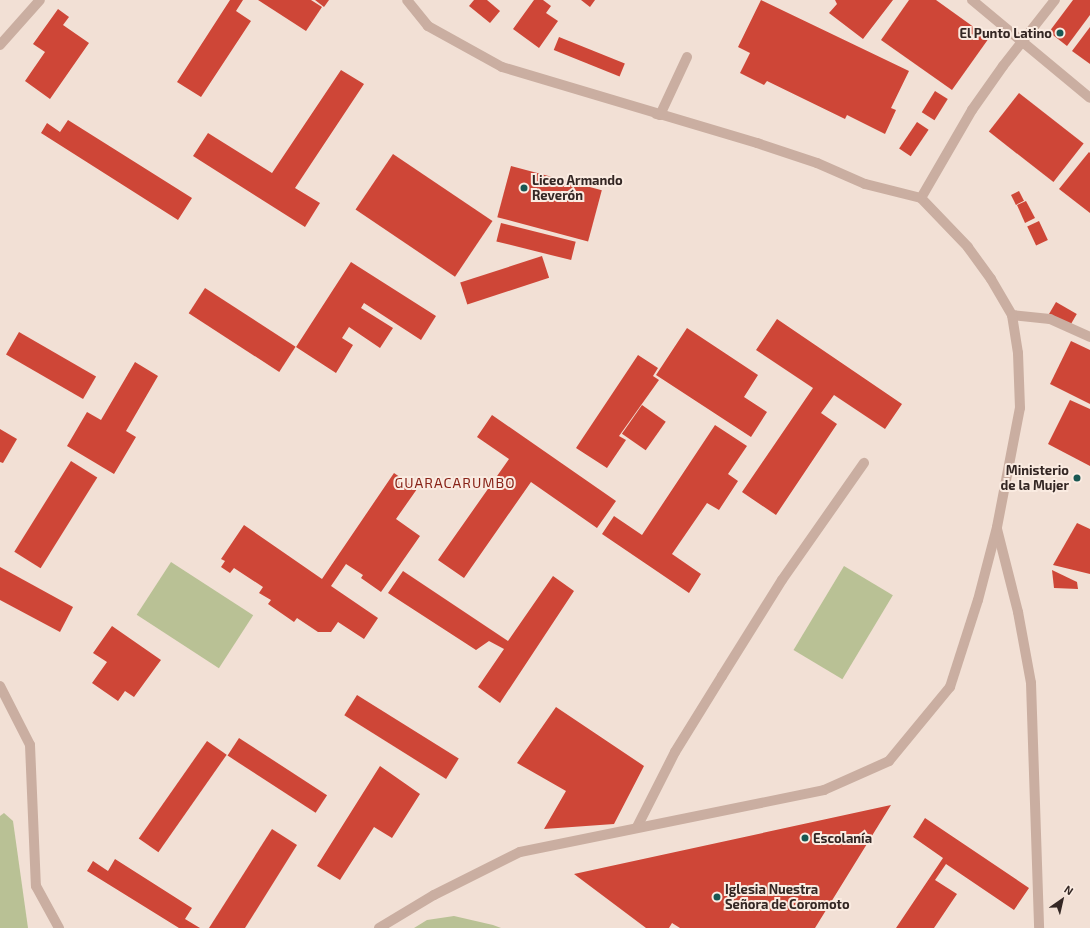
<!DOCTYPE html>
<meta charset="utf-8">
<style>
body{margin:0}
#map{position:relative;width:1090px;height:928px;overflow:hidden;background:#f2e0d5;font-family:"Exo 2",sans-serif}
div>[style]{position:absolute}
.green>*{inset:0;background:#b9c195;transform-origin:0 0}
.building>*{inset:0;background:#ce4637;transform-origin:0 0}
.service>*{height:10px;margin:-5px;padding:0 5px;transform-origin:5px;border-radius:5px;background:#caaea1}
.minor>*{height:10px;margin:-5px;padding:0 5px;transform-origin:5px;border-radius:5px;background:#caaea1}
.dots>*{width:11px;height:11px;translate:-50% -50%;box-sizing:border-box;border:2px solid #faebe1;border-radius:50%}
span{translate:-50% -50%;white-space:nowrap;text-align:center;line-height:1.15;-webkit-text-stroke:4px #faebe1;paint-order:stroke}
.poi-label{font-size:13px;color:#342724;font-weight:700}
.right{translate:-100% -50%;text-align:right}
.left{translate:0 -50%;text-align:left}
.neighbourhood-label{font-size:14px;color:#882318;letter-spacing:1px}
.north{position:absolute;left:1042px;top:880px;width:40px;height:40px;-webkit-text-stroke:3px #faebe1;paint-order:stroke;rotate:34deg;font-size:11px;font-weight:700;line-height:16px;text-align:center;color:#342724}
.north::after{content:'';display:block;margin:auto;width:14px;height:18px;background:#342724;clip-path:polygon(50% 0,100% 100%,50% 72%,0 100%)}
</style>
<div id="map">
<div class="green">
<i style="left:171px;top:562px;width:98px;height:63px;rotate:33deg"></i>
<i style="left:844px;top:566px;width:57px;height:98px;rotate:31deg"></i>
<i style="clip-path:polygon(4px 813px,13px 821px,28px 928px,0 928px,0 816px)"></i>
<i style="clip-path:polygon(454px 916px,493px 925px,501px 928px,414px 928px,427px 920px)"></i>
</div>
<div class="building">
<i style="clip-path:polygon(230px 0,243px 0,236px 11px,251px 21px,201px 97px,177px 82px)"></i>
<i style="clip-path:polygon(258px 0,311px 0,322px 7px,306px 31px)"></i>
<i style="clip-path:polygon(315px 0,329px 0,324px 7px)"></i>
<i style="clip-path:polygon(474px 0,487px 0,500px 11px,490px 23px,469px 6px)"></i>
<i style="clip-path:polygon(534px 0,543px 0,551px 6px,546px 13px,558px 21px,539px 48px,513px 29px)"></i>
<i style="clip-path:polygon(581px 0,595px 0,590px 7px)"></i>
<i style="clip-path:polygon(761px 0,909px 71px,891px 108px,896px 110px,885px 134px,847px 115px,845px 119px,767px 81px,764px 85px,740px 73px,750px 53px,738px 47px)"></i>
<i style="clip-path:polygon(835px 0,893px 0,863px 39px,829px 13px,837px 4px)"></i>
<i style="clip-path:polygon(909px 0,936px 0,989px 38px,952px 90px,881px 40px)"></i>
<i style="clip-path:polygon(1073px 0,1090px 0,1090px 15px,1067px 46px,1049px 32px)"></i>
<i style="clip-path:polygon(58px 9px,69px 17px,63px 25px,89px 43px,50px 99px,25px 81px,45px 52px,33px 44px)"></i>
<i style="clip-path:polygon(1090px 27px,1090px 64px,1072px 51px)"></i>
<i style="left:559px;top:37px;width:71px;height:14px;rotate:22deg"></i>
<i style="clip-path:polygon(341px 70px,364px 84px,295px 188px,320px 203px,305px 227px,193px 156px,208px 133px,272px 173px)"></i>
<i style="left:935px;top:91px;width:15px;height:25px;rotate:32deg"></i>
<i style="left:1019px;top:93px;width:82px;height:49px;rotate:38deg"></i>
<i style="clip-path:polygon(68px 120px,192px 198px,178px 220px,41px 133px,47px 123px,60px 132px)"></i>
<i style="left:917px;top:122px;width:14px;height:32px;rotate:34deg"></i>
<i style="clip-path:polygon(1089px 152px,1090px 153px,1090px 213px,1059px 189px)"></i>
<i style="left:393px;top:154px;width:120px;height:67px;rotate:34deg"></i>
<i style="left:511px;top:166px;width:94px;height:53px;rotate:15deg"></i>
<i style="left:1019px;top:191px;width:11px;height:9px;rotate:63deg"></i>
<i style="clip-path:polygon(1026px 201px,1035px 218px,1025px 223px,1017px 205px)"></i>
<i style="left:1039px;top:221px;width:21px;height:13px;rotate:65deg"></i>
<i style="left:501px;top:223px;width:77px;height:19px;rotate:14deg"></i>
<i style="left:542px;top:256px;width:23px;height:86px;rotate:72deg"></i>
<i style="clip-path:polygon(351px 262px,436px 316px,421px 340px,364px 303px,361px 308px,393px 328px,380px 348px,349px 327px,342px 338px,353px 345px,336px 373px,296px 347px)"></i>
<i style="left:205px;top:288px;width:108px;height:30px;rotate:33deg"></i>
<i style="left:1056px;top:302px;width:24px;height:14px;rotate:30deg"></i>
<i style="clip-path:polygon(777px 319px,902px 404px,885px 429px,834px 395px,821px 413px,837px 424px,776px 515px,742px 492px,813px 388px,756px 350px)"></i>
<i style="clip-path:polygon(687px 328px,758px 375px,744px 397px,767px 412px,751px 437px,656px 375px)"></i>
<i style="left:19px;top:332px;width:89px;height:26px;rotate:30deg"></i>
<i style="clip-path:polygon(1071px 341px,1090px 350px,1090px 404px,1050px 384px)"></i>
<i style="clip-path:polygon(638px 355px,658px 368px,653px 376px,659px 380px,619px 436px,626px 440px,607px 468px,576px 448px)"></i>
<i style="clip-path:polygon(135px 362px,158px 376px,126px 431px,136px 437px,114px 474px,67px 446px,87px 412px,101px 420px)"></i>
<i style="clip-path:polygon(1070px 400px,1090px 409px,1090px 466px,1048px 444px)"></i>
<i style="left:642px;top:405px;width:29px;height:35px;rotate:35deg"></i>
<i style="clip-path:polygon(492px 415px,616px 501px,597px 528px,531px 482px,464px 578px,438px 560px,509px 459px,477px 437px)"></i>
<i style="clip-path:polygon(715px 425px,747px 446px,728px 474px,738px 481px,719px 510px,707px 503px,672px 554px,701px 574px,689px 593px,602px 534px,614px 516px,642px 535px)"></i>
<i style="clip-path:polygon(0 429px,17px 439px,3px 463px,0 462px)"></i>
<i style="left:71px;top:461px;width:31px;height:107px;rotate:32deg"></i>
<i style="clip-path:polygon(394px 473px,417px 489px,396px 519px,420px 536px,381px 592px,361px 578px,363px 575px,346px 564px,331px 586px,378px 618px,364px 639px,338px 622px,331px 632px,318px 632px,297px 618px,294px 622px,268px 604px,271px 600px,259px 593px,263px 587px,234px 568px,230px 573px,221px 567px,225px 561px,221px 559px,244px 525px,322px 579px)"></i>
<i style="clip-path:polygon(1077px 523px,1090px 529px,1090px 574px,1053px 565px)"></i>
<i style="clip-path:polygon(0 567px,73px 607px,60px 632px,0 600px)"></i>
<i style="clip-path:polygon(1052px 570px,1077px 582px,1078px 589px,1054px 588px)"></i>
<i style="clip-path:polygon(403px 571px,508px 641px,553px 576px,574px 591px,500px 703px,478px 687px,504px 649px,489px 641px,476px 650px,388px 593px)"></i>
<i style="clip-path:polygon(112px 626px,161px 660px,134px 697px,125px 691px,118px 701px,92px 683px,107px 662px,93px 653px)"></i>
<i style="left:357px;top:695px;width:120px;height:24px;rotate:32deg"></i>
<i style="clip-path:polygon(556px 707px,644px 766px,614px 824px,544px 829px,566px 791px,517px 763px)"></i>
<i style="left:239px;top:738px;width:105px;height:21px;rotate:33deg"></i>
<i style="left:207px;top:741px;width:24px;height:119px;rotate:35deg"></i>
<i style="clip-path:polygon(380px 766px,420px 794px,392px 838px,374px 827px,340px 880px,317px 866px)"></i>
<i style="clip-path:polygon(891px 805px,815px 928px,680px 928px,672px 923px,669px 928px,646px 928px,574px 874px)"></i>
<i style="clip-path:polygon(925px 818px,1029px 888px,1014px 910px,946px 864px,935px 880px,957px 894px,934px 928px,896px 928px,943px 858px,913px 837px)"></i>
<i style="clip-path:polygon(272px 829px,297px 845px,245px 928px,209px 928px)"></i>
<i style="clip-path:polygon(115px 859px,192px 908px,185px 919px,200px 928px,179px 928px,87px 871px,93px 861px,108px 871px)"></i>
</div>
<div class="service">
<i style="left:637px;top:827px;width:84px;rotate:-63.1deg"></i>
<i style="left:675px;top:752px;width:89px;rotate:-58.3deg"></i>
<i style="left:722px;top:676px;width:113px;rotate:-58deg"></i>
<i style="left:782px;top:580px;width:143px;rotate:-55deg"></i>
</div>
<div class="minor">
<i style="left:972px;top:0;width:153px;rotate:39.7deg"></i>
<i style="left:0;top:45px;width:60px;rotate:-48.4deg"></i>
<i style="left:656px;top:114px;width:4px;rotate:14deg"></i>
<i style="left:660px;top:115px;width:64px;rotate:-65deg"></i>
<i style="left:921px;top:198px;width:102px;rotate:-59.9deg"></i>
<i style="left:972px;top:110px;width:54px;rotate:-54.8deg"></i>
<i style="left:1003px;top:66px;width:84px;rotate:-51.8deg"></i>
<i style="left:1012px;top:315px;width:38px;rotate:6deg"></i>
<i style="left:1050px;top:319px;width:44px;rotate:24.2deg"></i>
<i style="left:997px;top:529px;width:86px;rotate:75.8deg"></i>
<i style="left:1018px;top:612px;width:72px;rotate:79.6deg"></i>
<i style="left:1031px;top:683px;width:245px;rotate:88.1deg"></i>
<i style="left:0;top:686px;width:66px;rotate:63deg"></i>
<i style="left:30px;top:745px;width:141px;rotate:87.6deg"></i>
<i style="left:36px;top:886px;width:48px;rotate:61.3deg"></i>
<i style="left:379px;top:928px;width:64px;rotate:-31deg"></i>
<i style="left:434px;top:895px;width:96px;rotate:-26.6deg"></i>
<i style="left:520px;top:852px;width:310px;rotate:-11.5deg"></i>
<i style="left:824px;top:790px;width:71px;rotate:-24deg"></i>
<i style="left:889px;top:761px;width:96px;rotate:-50.5deg"></i>
<i style="left:950px;top:687px;width:91px;rotate:-72.2deg"></i>
<i style="left:978px;top:600px;width:75px;rotate:-75.4deg"></i>
<i style="left:997px;top:527px;width:121px;rotate:-79.1deg"></i>
<i style="left:1020px;top:408px;width:55px;rotate:-92.1deg"></i>
<i style="left:1018px;top:353px;width:38px;rotate:-99deg"></i>
<i style="left:1012px;top:315px;width:42px;rotate:-120.3deg"></i>
<i style="left:991px;top:279px;width:39px;rotate:-126deg"></i>
<i style="left:968px;top:247px;width:68px;rotate:-133.8deg"></i>
<i style="left:921px;top:198px;width:58px;rotate:-166deg"></i>
<i style="left:865px;top:184px;width:52px;rotate:-156.4deg"></i>
<i style="left:817px;top:163px;width:63px;rotate:-161.6deg"></i>
<i style="left:757px;top:143px;width:266px;rotate:-163.4deg"></i>
<i style="left:502px;top:67px;width:85px;rotate:-151deg"></i>
<i style="left:428px;top:26px;width:33px;rotate:-129deg"></i>
</div>
<div class="dots">
<i style="left:1060px;top:33px;background:#185752"></i>
<i style="left:524px;top:188px;background:#185752"></i>
<i style="left:1077px;top:478px;background:#185752"></i>
<i style="left:805px;top:838px;background:#185752"></i>
<i style="left:717px;top:897px;background:#185752"></i>
</div>
<div class="poi-label">
<span class="right" style="left:1052px;top:33px">El Punto Latino</span>
<span class="left" style="left:532px;top:188px">Liceo Armando<br>Reverón</span>
<span class="right" style="left:1069px;top:478px">Ministerio<br>de la Mujer</span>
<span class="left" style="left:813px;top:838px">Escolanía</span>
<span class="left" style="left:725px;top:897px">Iglesia Nuestra<br>Señora de Coromoto</span>
</div>
<div class="neighbourhood-label">
<span style="left:455px;top:483px">GUARACARUMBO</span>
</div>
<div class="north">N</div>
</div>
